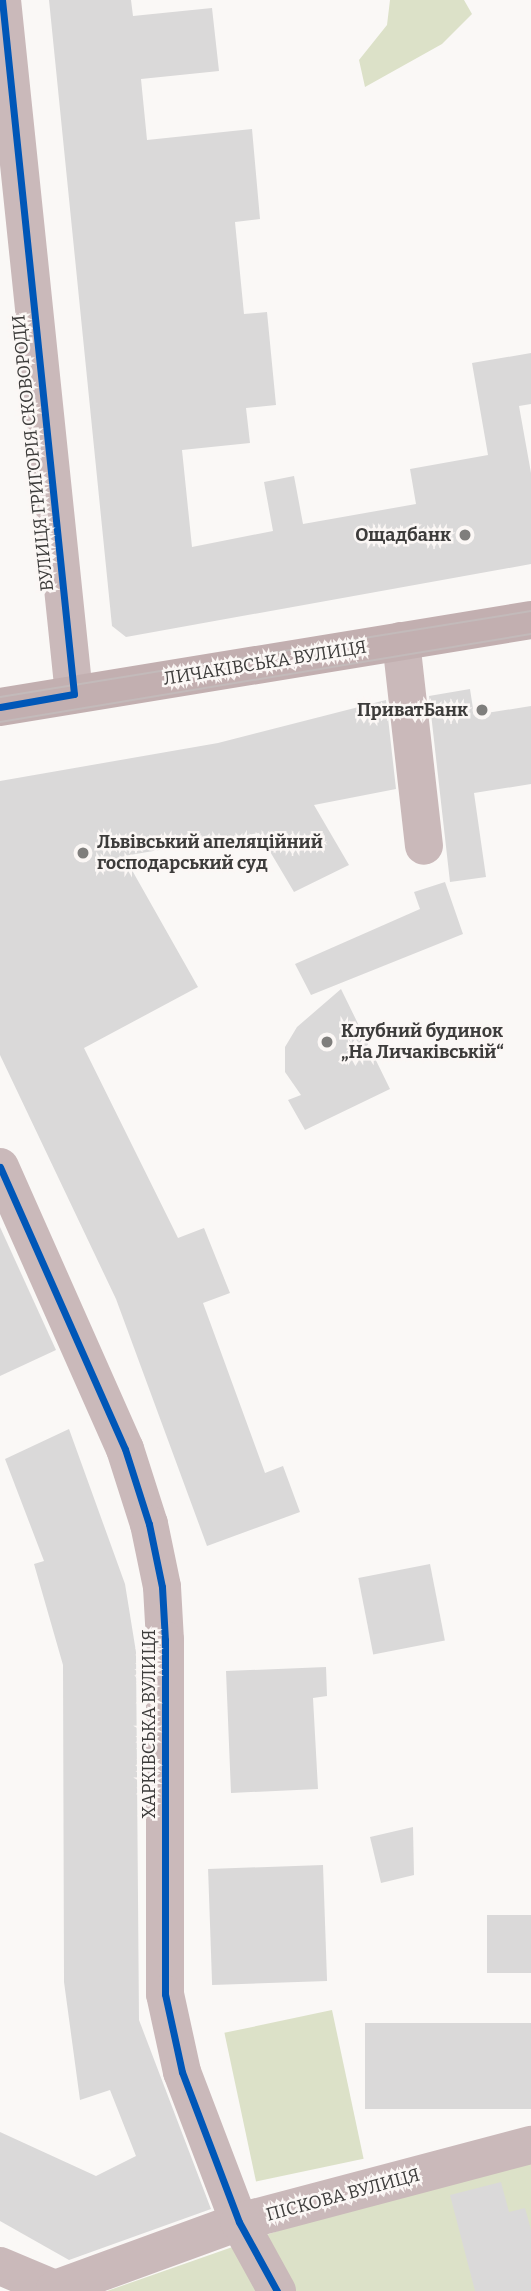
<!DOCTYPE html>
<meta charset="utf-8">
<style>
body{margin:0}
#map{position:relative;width:531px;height:2291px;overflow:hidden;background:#faf8f6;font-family:Bitter,serif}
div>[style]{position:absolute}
.green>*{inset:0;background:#dce1c8;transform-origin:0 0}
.building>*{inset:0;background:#dad9d9;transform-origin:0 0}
.minor>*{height:38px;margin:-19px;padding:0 19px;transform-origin:19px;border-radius:19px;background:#cab9ba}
.major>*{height:38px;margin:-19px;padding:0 19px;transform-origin:19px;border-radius:19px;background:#c2afb0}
.tram>*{height:2px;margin:-1px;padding:0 1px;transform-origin:1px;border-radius:1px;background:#c3baba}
.cycleway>*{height:7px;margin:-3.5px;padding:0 3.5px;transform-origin:3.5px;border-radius:3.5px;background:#0057b8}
.dots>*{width:19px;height:19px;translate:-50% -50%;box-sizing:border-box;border:4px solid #fbf7f5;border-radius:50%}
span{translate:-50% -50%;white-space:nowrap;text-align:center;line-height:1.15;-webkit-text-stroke:5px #fbf7f5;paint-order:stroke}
.street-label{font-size:18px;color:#3d3c3b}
.poi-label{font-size:18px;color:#3d3c3b;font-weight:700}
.right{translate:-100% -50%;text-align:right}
.left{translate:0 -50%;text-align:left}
</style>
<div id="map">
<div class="green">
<i style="clip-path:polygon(390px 0,464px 0,472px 14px,442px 44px,365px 87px,359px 60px,387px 25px)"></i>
<i style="left:332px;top:2010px;width:152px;height:110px;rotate:78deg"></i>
<i style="clip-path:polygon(531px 2155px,531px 2291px,107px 2291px,292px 2226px)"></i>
</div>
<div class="building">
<i style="clip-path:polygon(49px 0,131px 0,133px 16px,212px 8px,219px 71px,141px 79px,147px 140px,252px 129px,260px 219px,235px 222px,244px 314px,267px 312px,276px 405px,246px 408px,250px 443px,182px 450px,192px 547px,273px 531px,264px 482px,294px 476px,303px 524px,416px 504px,410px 469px,488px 455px,472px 363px,531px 353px,531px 404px,519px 406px,531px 473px,531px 564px,126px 637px,112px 626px)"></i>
<i style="clip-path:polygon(470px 689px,474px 715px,531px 706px,531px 784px,474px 793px,486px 877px,450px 882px,429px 696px)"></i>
<i style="clip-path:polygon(386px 700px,396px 789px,314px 805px,349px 865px,294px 892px,259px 833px,124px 856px,198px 987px,84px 1048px,178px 1238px,204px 1228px,230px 1293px,203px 1303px,265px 1473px,283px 1466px,300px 1512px,207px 1546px,116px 1299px,0 1055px,0 781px,218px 743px)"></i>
<i style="clip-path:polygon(445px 882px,463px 934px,311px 995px,295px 964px,420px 909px,414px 892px)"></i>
<i style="clip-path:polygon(341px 989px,390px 1089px,305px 1130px,288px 1100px,301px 1095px,285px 1072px,285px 1047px,297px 1027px)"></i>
<i style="clip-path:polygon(0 1227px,56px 1350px,0 1376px)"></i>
<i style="clip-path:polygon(69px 1429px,125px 1584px,136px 1652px,139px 2020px,211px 2209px,69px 2260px,0 2221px,0 2132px,96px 2176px,136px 2156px,110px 2090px,80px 2100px,64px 1982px,63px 1665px,34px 1564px,44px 1561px,5px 1459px)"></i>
<i style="left:430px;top:1564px;width:78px;height:73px;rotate:79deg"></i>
<i style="clip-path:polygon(326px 1667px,327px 1696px,313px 1698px,318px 1789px,231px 1793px,226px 1671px)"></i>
<i style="clip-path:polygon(413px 1827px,414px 1875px,381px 1883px,370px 1837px)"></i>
<i style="left:323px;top:1865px;width:116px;height:115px;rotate:88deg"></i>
<i style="left:531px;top:1915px;width:58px;height:44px;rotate:90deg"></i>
<i style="left:531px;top:2023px;width:86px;height:166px;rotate:90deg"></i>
<i style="clip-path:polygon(501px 2182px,509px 2212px,525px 2208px,531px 2230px,531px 2291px,475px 2291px,450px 2195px)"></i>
</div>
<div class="minor">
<i style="left:2px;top:0;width:698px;rotate:84.08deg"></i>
<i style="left:401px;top:641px;width:206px;rotate:83.6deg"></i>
<i style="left:0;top:1167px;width:308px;rotate:66.1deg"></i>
<i style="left:125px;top:1449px;width:79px;rotate:72.3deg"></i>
<i style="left:149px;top:1524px;width:64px;rotate:78.3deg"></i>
<i style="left:162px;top:1587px;width:53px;rotate:86.8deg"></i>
<i style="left:165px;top:1640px;width:354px;rotate:90deg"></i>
<i style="left:165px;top:1994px;width:80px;rotate:77.7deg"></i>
<i style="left:182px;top:2072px;width:160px;rotate:69.2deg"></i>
<i style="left:239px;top:2222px;width:79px;rotate:61.2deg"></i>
<i style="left:0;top:2266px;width:60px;rotate:22.7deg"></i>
<i style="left:55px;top:2289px;width:196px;rotate:-20deg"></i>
<i style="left:239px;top:2222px;width:302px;rotate:-14.8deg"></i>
</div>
<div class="major">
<i style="left:0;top:707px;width:538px;rotate:-9.3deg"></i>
</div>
<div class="tram">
<i style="left:0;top:697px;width:538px;rotate:-9.2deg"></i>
<i style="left:0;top:722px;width:538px;rotate:-9.41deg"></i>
</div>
<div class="cycleway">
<i style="left:0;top:707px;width:75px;rotate:-10deg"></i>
<i style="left:74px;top:694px;width:698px;rotate:-95.92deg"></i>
<i style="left:0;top:1167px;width:308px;rotate:66.1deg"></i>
<i style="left:125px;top:1449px;width:79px;rotate:72.3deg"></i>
<i style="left:149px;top:1524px;width:64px;rotate:78.3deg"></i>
<i style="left:162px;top:1587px;width:53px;rotate:86.8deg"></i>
<i style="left:165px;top:1640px;width:354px;rotate:90deg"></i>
<i style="left:165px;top:1994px;width:80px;rotate:77.7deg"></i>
<i style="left:182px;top:2072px;width:160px;rotate:69.2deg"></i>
<i style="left:239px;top:2222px;width:79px;rotate:61.2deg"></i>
</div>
<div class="dots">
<i style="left:465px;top:535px;background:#7f7e7c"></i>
<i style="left:482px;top:710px;background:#7f7e7c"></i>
<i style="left:83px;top:853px;background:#7f7e7c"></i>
<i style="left:327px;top:1042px;background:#7f7e7c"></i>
</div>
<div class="street-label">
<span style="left:33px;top:453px;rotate:-96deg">ВУЛИЦЯ ГРИГОРІЯ СКОВОРОДИ</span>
<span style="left:265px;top:663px;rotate:-9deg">ЛИЧАКІВСЬКА ВУЛИЦЯ</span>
<span style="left:149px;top:1724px;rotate:-90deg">ХАРКІВСЬКА ВУЛИЦЯ</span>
<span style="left:343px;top:2195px;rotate:-15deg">ПІСКОВА ВУЛИЦЯ</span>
</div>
<div class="poi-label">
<span class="right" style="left:451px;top:535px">Ощадбанк</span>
<span class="right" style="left:468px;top:710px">ПриватБанк</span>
<span class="left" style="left:97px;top:853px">Львівський апеляційний<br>господарський суд</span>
<span class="left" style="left:341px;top:1042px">Клубний будинок<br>„На Личаківській“</span>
</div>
</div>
